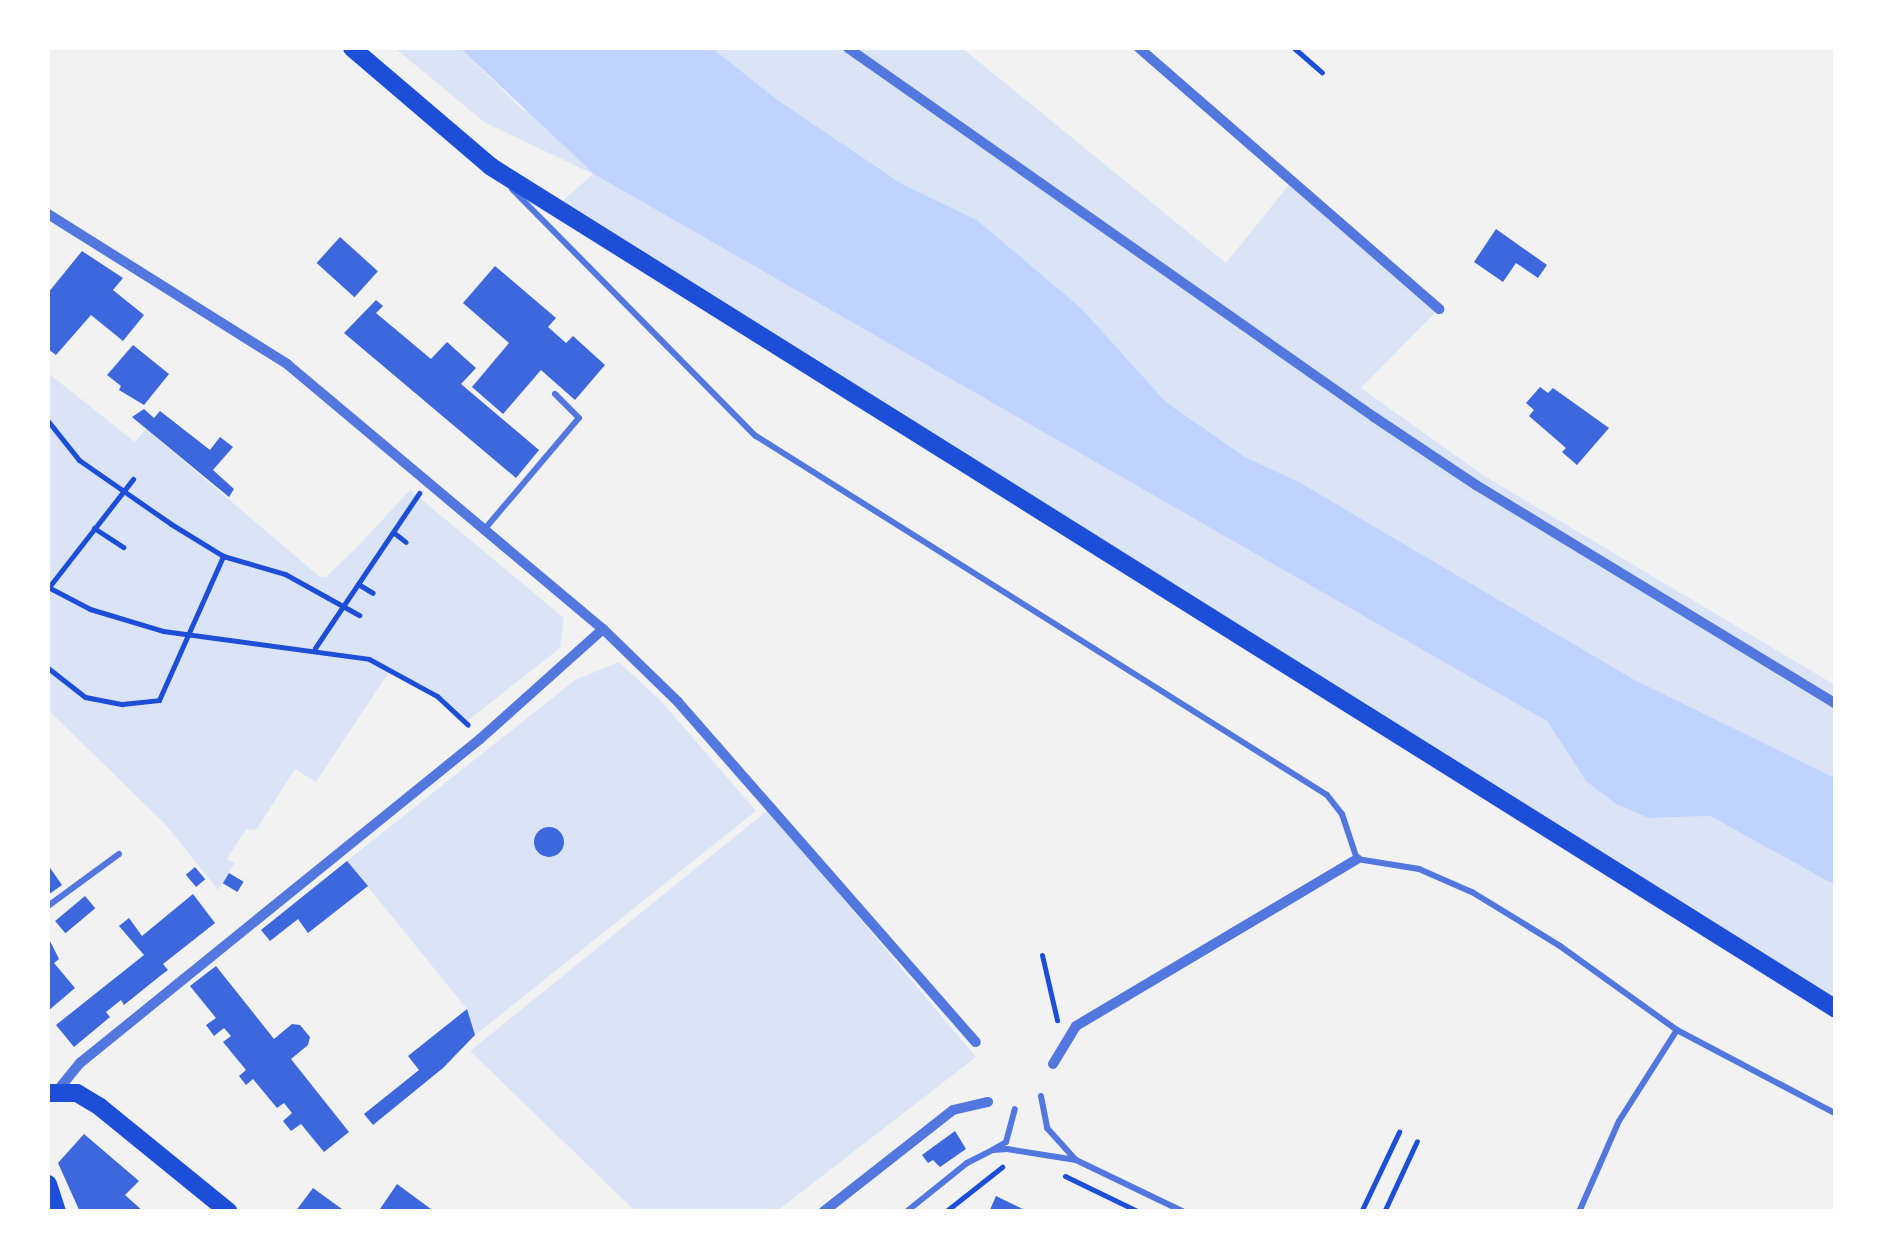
<!DOCTYPE html>
<style>
body{margin:0}
#map{position:relative;width:1883px;height:1259px;overflow:hidden;background:#f2f2f2;font-family:Manrope,sans-serif}
div>[style]{position:absolute}
.green>*{inset:0;background:#dbe4f7}
.water>*{inset:0;background:#bfd3fe}
.building>*{inset:0;background:#3d67dc;transform-origin:0 0}
.round{border-radius:50%}
.path>*{height:5px;margin:-2.5px;padding:0 2.5px;transform-origin:2.5px;border-radius:2.5px;background:#1d4ed8}
.service>*{height:6px;margin:-3px;padding:0 3px;transform-origin:3px;border-radius:3px;background:#5277de}
.minor>*{height:10px;margin:-5px;padding:0 5px;transform-origin:5px;border-radius:5px;background:#5277de}
.secondary>*{height:18px;margin:-9px;padding:0 9px;transform-origin:9px;border-radius:9px;background:#1d4ed8}
span{translate:-50% -50%;white-space:nowrap;text-align:center;line-height:1.15;-webkit-text-stroke:9px #fff;paint-order:stroke}
.frame{position:absolute;inset:0;border:50px solid #fff;pointer-events:none}
</style>
<div id="map">
<div class="green">
<i style="clip-path:polygon(395px 48px,460px 48px,522px 109px,1547px 721px,1586px 781px,1649px 818px,1710px 816px,1835px 885px,1835px 1009px,556px 207px,593px 174px,484px 122px)"></i>
<i style="clip-path:polygon(712px 48px,962px 48px,1226px 263px,1292px 181px,1439px 309px,1361px 388px,1483px 475px,1835px 685px,1835px 778px,1633px 679px,1299px 482px,1245px 457px,1166px 402px,1081px 308px,977px 220px,902px 184px,779px 101px)"></i>
<i style="clip-path:polygon(48px 373px,135px 442px,146px 429px,320px 577px,326px 577px,361px 543px,410px 490px,564px 618px,560px 648px,466px 722px,437px 696px,391px 669px,316px 782px,295px 769px,256px 830px,246px 829px,227px 859px,235px 863px,218px 890px,166px 825px,48px 710px)"></i>
<i style="clip-path:polygon(619px 662px,662px 702px,756px 811px,475px 1035px,467px 1009px,347px 861px,575px 680px)"></i>
<i style="clip-path:polygon(768px 810px,976px 1057px,777px 1211px,636px 1212px,470px 1051px)"></i>
</div>
<div class="water">
<i style="clip-path:polygon(460px 48px,712px 48px,779px 101px,902px 184px,977px 220px,1081px 308px,1166px 402px,1245px 457px,1299px 482px,1633px 679px,1835px 778px,1835px 885px,1710px 816px,1649px 818px,1616px 804px,1586px 781px,1547px 721px,594px 174px)"></i>
</div>
<div class="building">
<i style="clip-path:polygon(1496px 229px,1547px 265px,1538px 278px,1516px 263px,1503px 282px,1474px 262px)"></i>
<i style="left:340px;top:237px;width:51px;height:35px;rotate:42deg"></i>
<i style="clip-path:polygon(82px 251px,123px 278px,113px 290px,144px 315px,123px 341px,91px 315px,56px 355px,48px 349px,48px 293px)"></i>
<i style="clip-path:polygon(495px 266px,556px 318px,548px 327px,566px 343px,573px 336px,605px 365px,575px 400px,541px 370px,503px 414px,472px 387px,509px 343px,463px 303px)"></i>
<i style="clip-path:polygon(376px 300px,383px 306px,376px 313px,431px 359px,447px 342px,476px 368px,461px 384px,539px 450px,516px 478px,344px 333px)"></i>
<i style="clip-path:polygon(133px 345px,169px 374px,144px 405px,119px 390px,121px 386px,107px 375px)"></i>
<i style="clip-path:polygon(1540px 387px,1548px 393px,1553px 388px,1609px 428px,1577px 465px,1562px 452px,1566px 448px,1529px 416px,1534px 410px,1526px 403px)"></i>
<i style="clip-path:polygon(144px 409px,154px 418px,160px 411px,210px 450px,220px 437px,233px 447px,213px 470px,234px 489px,229px 497px,132px 417px)"></i>
<i class="round" style="left:534px;top:827px;width:30px;height:30px"></i>
<i style="clip-path:polygon(347px 861px,368px 886px,308px 933px,298px 919px,270px 941px,261px 930px)"></i>
<i style="clip-path:polygon(48px 865px,62px 885px,48px 895px)"></i>
<i style="left:195px;top:867px;width:16px;height:12px;rotate:50deg"></i>
<i style="left:229px;top:873px;width:17px;height:12px;rotate:31deg"></i>
<i style="clip-path:polygon(193px 894px,215px 923px,163px 964px,168px 970px,160px 976px,124px 1005px,121px 1000px,106px 1012px,110px 1017px,74px 1047px,56px 1025px,144px 955px,119px 926px,129px 918px,142px 936px)"></i>
<i style="left:85px;top:896px;width:16px;height:39px;rotate:50deg"></i>
<i style="clip-path:polygon(48px 937px,59px 959px,54px 963px,75px 988px,48px 1011px)"></i>
<i style="clip-path:polygon(216px 966px,274px 1039px,292px 1024px,300px 1025px,310px 1037px,308px 1045px,291px 1059px,349px 1132px,324px 1152px,301px 1124px,291px 1131px,283px 1121px,292px 1113px,284px 1103px,277px 1108px,253px 1079px,246px 1085px,239px 1076px,246px 1070px,223px 1042px,231px 1036px,224px 1028px,214px 1036px,206px 1025px,216px 1018px,190px 986px)"></i>
<i style="clip-path:polygon(467px 1009px,475px 1035px,443px 1068px,373px 1125px,364px 1114px,419px 1070px,408px 1056px)"></i>
<i style="clip-path:polygon(955px 1131px,966px 1149px,940px 1167px,933px 1160px,928px 1163px,922px 1155px)"></i>
<i style="clip-path:polygon(84px 1134px,139px 1181px,125px 1195px,144px 1212px,80px 1212px,58px 1163px)"></i>
<i style="clip-path:polygon(397px 1184px,435px 1212px,378px 1212px)"></i>
<i style="clip-path:polygon(313px 1188px,346px 1212px,295px 1212px)"></i>
<i style="clip-path:polygon(996px 1196px,1029px 1212px,989px 1212px)"></i>
</div>
<div class="path">
<i style="left:1294px;top:48px;width:37px;rotate:41deg"></i>
<i style="left:48px;top:421px;width:50px;rotate:51.5deg"></i>
<i style="left:79px;top:460px;width:112px;rotate:34.8deg"></i>
<i style="left:171px;top:524px;width:61px;rotate:31.6deg"></i>
<i style="left:223px;top:556px;width:65px;rotate:16.2deg"></i>
<i style="left:285px;top:574px;width:85px;rotate:29deg"></i>
<i style="left:94px;top:528px;width:35px;rotate:33deg"></i>
<i style="left:393px;top:532px;width:16px;rotate:38deg"></i>
<i style="left:358px;top:584px;width:17px;rotate:31deg"></i>
<i style="left:48px;top:587px;width:47px;rotate:27.6deg"></i>
<i style="left:90px;top:609px;width:76px;rotate:16.8deg"></i>
<i style="left:163px;top:631px;width:208px;rotate:7.7deg"></i>
<i style="left:369px;top:659px;width:77px;rotate:28.6deg"></i>
<i style="left:437px;top:696px;width:42px;rotate:43.1deg"></i>
<i style="left:49px;top:587px;width:137px;rotate:-52.1deg"></i>
<i style="left:315px;top:648px;width:187px;rotate:-56.1deg"></i>
<i style="left:48px;top:668px;width:47px;rotate:38.1deg"></i>
<i style="left:85px;top:697px;width:38px;rotate:11deg"></i>
<i style="left:122px;top:704px;width:37px;rotate:-6deg"></i>
<i style="left:159px;top:700px;width:158px;rotate:-66deg"></i>
<i style="left:1042px;top:955px;width:67px;rotate:77deg"></i>
<i style="left:1065px;top:1176px;width:82px;rotate:25.9deg"></i>
<i style="left:945px;top:1212px;width:73px;rotate:-38.3deg"></i>
<i style="left:1361px;top:1212px;width:89px;rotate:-64.6deg"></i>
<i style="left:1384px;top:1212px;width:78px;rotate:-65.1deg"></i>
</div>
<div class="service">
<i style="left:512px;top:189px;width:347px;rotate:45.4deg"></i>
<i style="left:756px;top:436px;width:674px;rotate:32.16deg"></i>
<i style="left:1327px;top:795px;width:24px;rotate:52deg"></i>
<i style="left:1342px;top:814px;width:47px;rotate:71.6deg"></i>
<i style="left:1357px;top:859px;width:63px;rotate:9.2deg"></i>
<i style="left:1419px;top:869px;width:58px;rotate:23.5deg"></i>
<i style="left:1472px;top:892px;width:103px;rotate:31.5deg"></i>
<i style="left:1560px;top:946px;width:144px;rotate:35.7deg"></i>
<i style="left:1677px;top:1030px;width:180px;rotate:27.8deg"></i>
<i style="left:483px;top:531px;width:148px;rotate:-49.7deg"></i>
<i style="left:579px;top:418px;width:34px;rotate:-135deg"></i>
<i style="left:48px;top:906px;width:88px;rotate:-36.2deg"></i>
<i style="left:1041px;top:1096px;width:33px;rotate:79deg"></i>
<i style="left:1047px;top:1128px;width:42px;rotate:47.9deg"></i>
<i style="left:994px;top:1149px;width:14px;rotate:-30deg"></i>
<i style="left:1006px;top:1142px;width:34px;rotate:-75deg"></i>
<i style="left:906px;top:1212px;width:78px;rotate:-38.8deg"></i>
<i style="left:967px;top:1163px;width:29px;rotate:-27deg"></i>
<i style="left:993px;top:1150px;width:14px;rotate:-4deg"></i>
<i style="left:1007px;top:1149px;width:70px;rotate:9.1deg"></i>
<i style="left:1076px;top:1160px;width:120px;rotate:25.7deg"></i>
<i style="left:1579px;top:1212px;width:99px;rotate:-66.3deg"></i>
<i style="left:1619px;top:1121px;width:108px;rotate:-57.5deg"></i>
</div>
<div class="minor">
<i style="left:848px;top:48px;width:643px;rotate:35.05deg"></i>
<i style="left:1374px;top:417px;width:123px;rotate:33.7deg"></i>
<i style="left:1476px;top:485px;width:421px;rotate:31.3deg"></i>
<i style="left:1139px;top:48px;width:398px;rotate:41deg"></i>
<i style="left:48px;top:214px;width:282px;rotate:32.1deg"></i>
<i style="left:287px;top:364px;width:412px;rotate:40deg"></i>
<i style="left:603px;top:629px;width:105px;rotate:44.2deg"></i>
<i style="left:678px;top:702px;width:452px;rotate:48.8deg"></i>
<i style="left:1053px;top:1064px;width:44px;rotate:-58.8deg"></i>
<i style="left:1076px;top:1026px;width:327px;rotate:-30.7deg"></i>
<i style="left:58px;top:1090px;width:35px;rotate:-51deg"></i>
<i style="left:80px;top:1063px;width:515px;rotate:-39.01deg"></i>
<i style="left:480px;top:739px;width:165px;rotate:-41.8deg"></i>
<i style="left:823px;top:1212px;width:165px;rotate:-38.1deg"></i>
<i style="left:953px;top:1110px;width:36px;rotate:-13deg"></i>
</div>
<div class="secondary">
<i style="left:352px;top:48px;width:182px;rotate:40.5deg"></i>
<i style="left:490px;top:166px;width:1588px;rotate:32.06deg"></i>
<i style="left:48px;top:1093px;width:29px"></i>
<i style="left:77px;top:1093px;width:27px;rotate:31deg"></i>
<i style="left:100px;top:1107px;width:166px;rotate:39.1deg"></i>
<i style="left:48px;top:1184px;width:29px;rotate:72deg"></i>
</div>
<div class="frame"></div>
</div>
